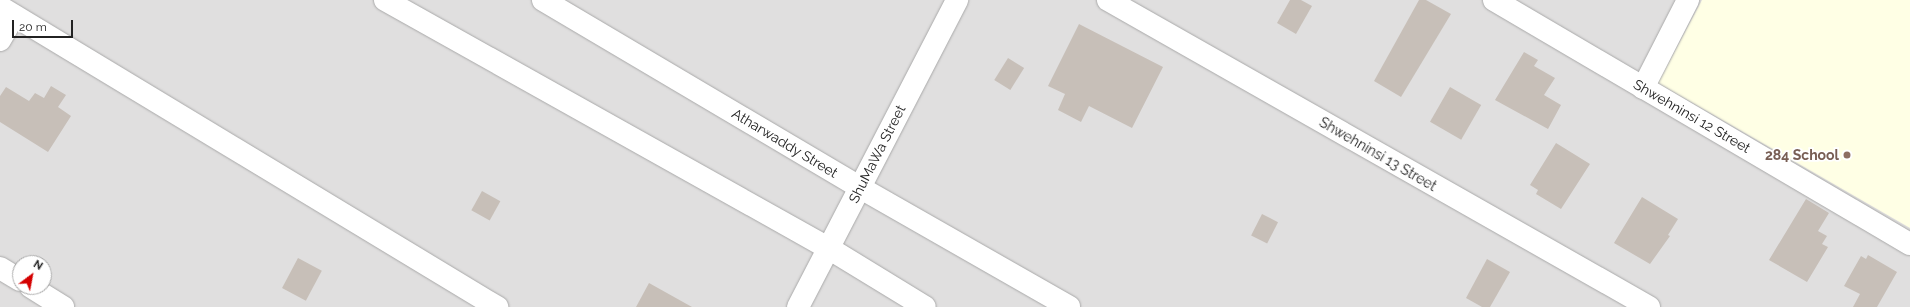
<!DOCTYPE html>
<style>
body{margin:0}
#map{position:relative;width:1910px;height:307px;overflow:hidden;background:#f2efe9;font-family:Raleway,sans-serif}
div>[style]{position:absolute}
.residential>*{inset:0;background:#e0dfdf}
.education>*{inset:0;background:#ffffe5}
.building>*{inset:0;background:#c7bfb8;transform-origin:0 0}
.roads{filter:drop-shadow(0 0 1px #a9a9a9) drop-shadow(0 0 1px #a9a9a9)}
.minor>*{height:22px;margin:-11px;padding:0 11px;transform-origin:11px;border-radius:11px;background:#fff}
.dots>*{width:11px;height:11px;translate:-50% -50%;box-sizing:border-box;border:2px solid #fff;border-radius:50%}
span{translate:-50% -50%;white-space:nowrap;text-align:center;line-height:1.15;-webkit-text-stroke:3.5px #fff;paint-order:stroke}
.street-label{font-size:14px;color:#222}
.education-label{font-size:14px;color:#785e54;font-weight:700}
.right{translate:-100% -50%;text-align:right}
.north{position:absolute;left:12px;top:255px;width:40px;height:40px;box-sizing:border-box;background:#fff;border:1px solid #a7a7a7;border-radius:50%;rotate:32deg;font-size:11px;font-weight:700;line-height:16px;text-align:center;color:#222}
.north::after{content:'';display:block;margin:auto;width:14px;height:18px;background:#d40000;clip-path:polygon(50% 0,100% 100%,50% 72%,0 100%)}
.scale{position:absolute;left:12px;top:20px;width:61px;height:18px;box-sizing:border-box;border:2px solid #222;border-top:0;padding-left:5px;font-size:12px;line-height:14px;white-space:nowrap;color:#222;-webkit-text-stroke:3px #fff;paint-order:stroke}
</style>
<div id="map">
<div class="residential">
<i style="clip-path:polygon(evenodd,0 0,1910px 0,1910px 307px,0 307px,0 0,20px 263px,44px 263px,44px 287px,20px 287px,20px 263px)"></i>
</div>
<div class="education">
<i style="clip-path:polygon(1702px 0,1910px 0,1910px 228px,1658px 83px)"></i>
</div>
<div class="building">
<i style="clip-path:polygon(1290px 0,1301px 0,1312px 6px,1296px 34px,1277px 23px)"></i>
<i style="clip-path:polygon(1419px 0,1426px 0,1451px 14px,1401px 97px,1374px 81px)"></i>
<i style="clip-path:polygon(1079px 24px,1163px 67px,1132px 128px,1089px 106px,1081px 122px,1058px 110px,1065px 94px,1048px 86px)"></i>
<i style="clip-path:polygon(1524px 52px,1538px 60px,1534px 66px,1555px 78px,1544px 95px,1561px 105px,1548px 129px,1495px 100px)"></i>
<i style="left:1008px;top:58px;width:19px;height:26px;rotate:32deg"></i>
<i style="clip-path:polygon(51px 86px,66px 95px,58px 107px,71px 116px,48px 152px,0 122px,0 96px,6px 87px,29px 101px,35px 93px,44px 98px)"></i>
<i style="left:1450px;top:87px;width:36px;height:40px;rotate:30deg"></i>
<i style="clip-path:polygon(1556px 143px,1590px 164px,1561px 209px,1536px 194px,1538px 190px,1530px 185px)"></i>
<i style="left:482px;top:191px;width:21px;height:22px;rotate:29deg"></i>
<i style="clip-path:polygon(1642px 197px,1678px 219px,1668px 235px,1670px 236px,1650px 264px,1614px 243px)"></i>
<i style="clip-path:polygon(1806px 199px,1829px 213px,1818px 231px,1827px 236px,1822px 244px,1828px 247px,1807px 282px,1769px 260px)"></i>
<i style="left:1262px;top:214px;width:18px;height:24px;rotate:27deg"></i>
<i style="clip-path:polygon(1868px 255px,1897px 272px,1877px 307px,1853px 307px,1860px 294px,1844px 286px,1861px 256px,1866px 259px)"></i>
<i style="left:298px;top:258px;width:27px;height:34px;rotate:28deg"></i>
<i style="clip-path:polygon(1487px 259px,1510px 272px,1490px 307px,1482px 307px,1466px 298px)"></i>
<i style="clip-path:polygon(649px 283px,692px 307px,636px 307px)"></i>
</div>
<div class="roads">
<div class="minor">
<i style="left:385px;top:0;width:510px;rotate:29.23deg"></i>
<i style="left:830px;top:249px;width:111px;rotate:31.4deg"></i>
<i style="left:543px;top:0;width:367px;rotate:30.6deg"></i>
<i style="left:859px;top:187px;width:242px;rotate:29.7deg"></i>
<i style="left:1108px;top:0;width:622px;rotate:29.57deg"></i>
<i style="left:1494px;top:0;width:482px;rotate:30.4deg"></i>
<i style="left:0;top:7px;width:581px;rotate:31.12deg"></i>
<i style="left:0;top:40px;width:28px;rotate:-60deg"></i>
<i style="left:1643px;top:88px;width:99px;rotate:-62.9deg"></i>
<i style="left:0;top:268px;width:23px;rotate:31deg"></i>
<i style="left:31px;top:287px;width:38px;rotate:32deg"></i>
<i style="left:798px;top:307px;width:346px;rotate:-62.6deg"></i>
</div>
</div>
<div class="dots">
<i style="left:1847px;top:155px;background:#8d6e63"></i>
</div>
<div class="street-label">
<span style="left:1692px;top:116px;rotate:30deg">Shwehninsi 12 Street</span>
<span style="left:785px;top:143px;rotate:31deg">Atharwaddy Street</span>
<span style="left:877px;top:154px;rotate:-63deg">ShuMaWa Street</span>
<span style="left:1378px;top:154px;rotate:30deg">Shwehninsi 13 Street</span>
</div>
<div class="education-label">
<span class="right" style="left:1839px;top:155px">284 School</span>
</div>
<div class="north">N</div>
<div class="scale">20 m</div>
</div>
